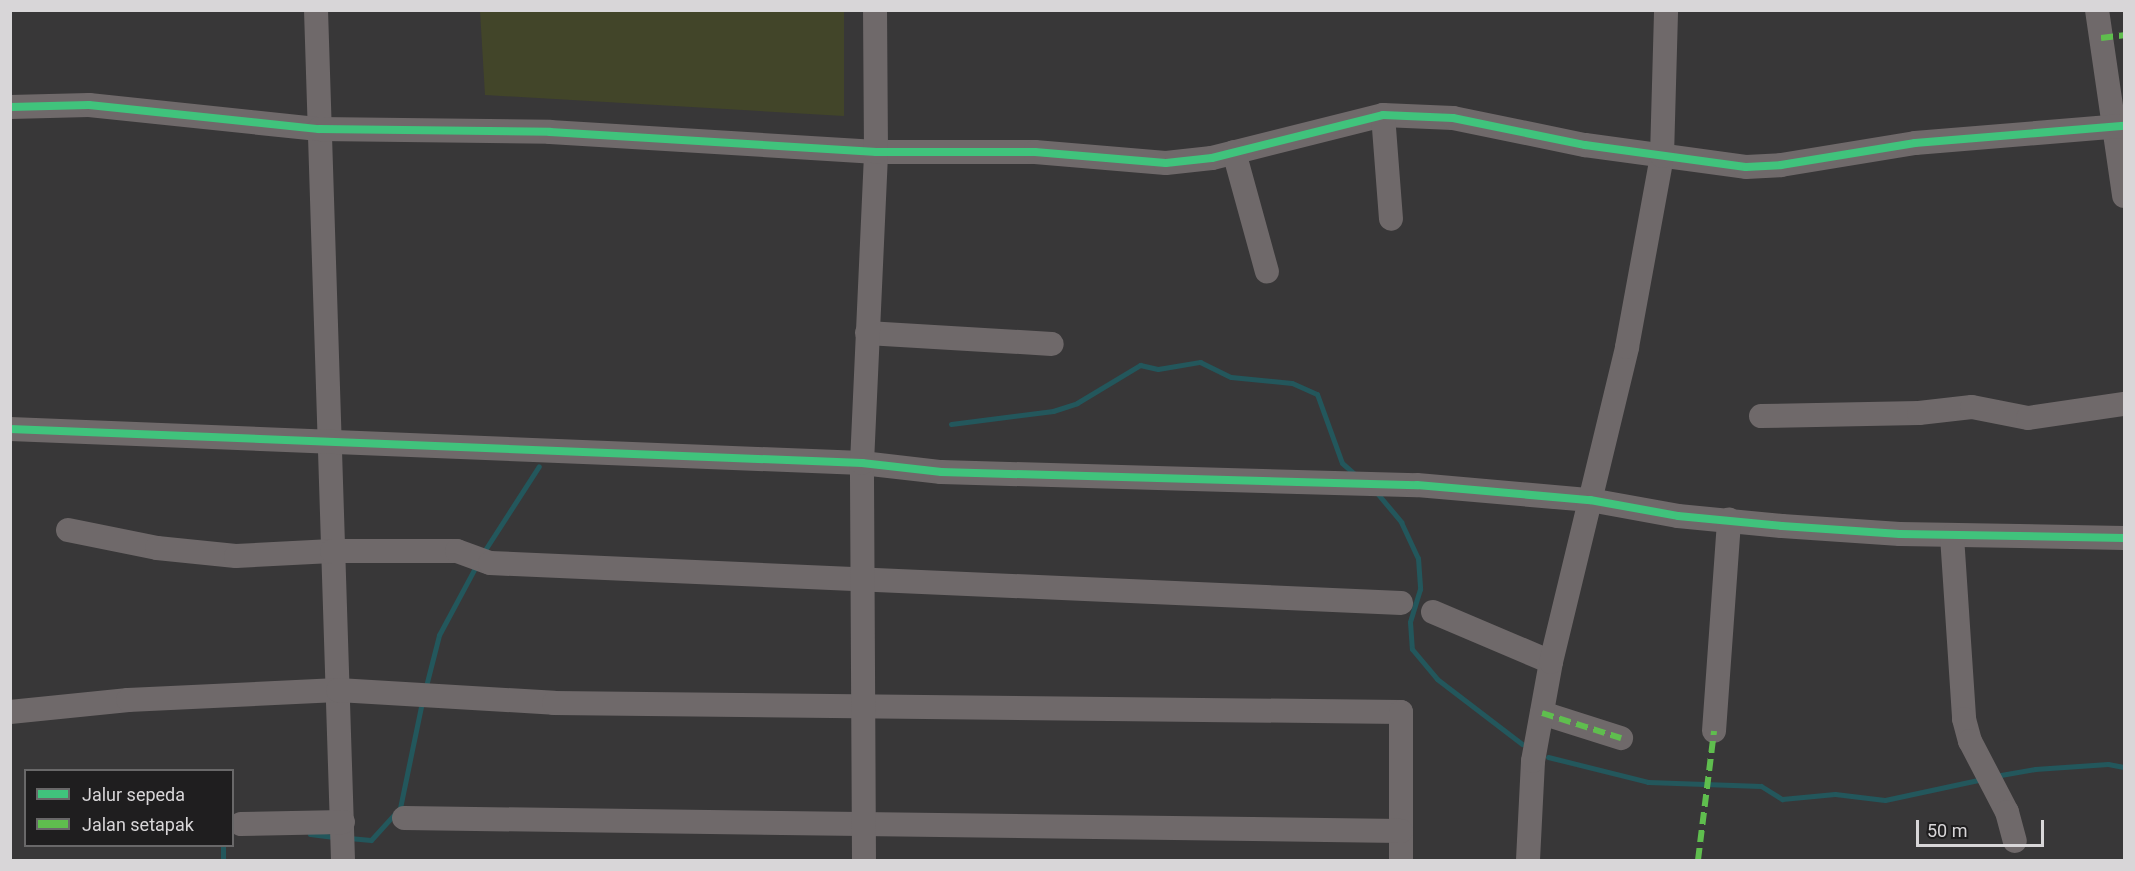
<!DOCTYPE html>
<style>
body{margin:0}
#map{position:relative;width:2135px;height:871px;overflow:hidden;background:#383738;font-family:Roboto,sans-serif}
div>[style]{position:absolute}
.green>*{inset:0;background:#424529}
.stream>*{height:5px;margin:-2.5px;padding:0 2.5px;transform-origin:2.5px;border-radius:2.5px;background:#23575c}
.minor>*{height:24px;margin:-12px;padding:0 12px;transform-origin:12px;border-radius:12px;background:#6f696a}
.quiet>*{height:6px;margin-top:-3px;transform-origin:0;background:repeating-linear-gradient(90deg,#5fbe4e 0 12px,transparent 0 18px)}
.cycleway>*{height:8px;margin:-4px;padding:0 4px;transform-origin:4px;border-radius:4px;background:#40c37c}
span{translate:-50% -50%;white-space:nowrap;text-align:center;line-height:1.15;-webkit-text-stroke:6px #1f1e1f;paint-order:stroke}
.frame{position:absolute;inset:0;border:12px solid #d8d6d8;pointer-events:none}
.legend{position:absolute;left:24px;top:769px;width:210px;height:78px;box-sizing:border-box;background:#1f1e1f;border:2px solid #696869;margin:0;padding:8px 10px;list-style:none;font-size:18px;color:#d8d6d8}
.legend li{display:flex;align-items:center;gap:12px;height:30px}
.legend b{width:30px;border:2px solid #696869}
.scale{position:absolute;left:1916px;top:820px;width:128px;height:27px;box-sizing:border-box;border:3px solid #d8d6d8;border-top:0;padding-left:8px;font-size:18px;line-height:21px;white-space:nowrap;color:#d8d6d8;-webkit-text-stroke:4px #1f1e1f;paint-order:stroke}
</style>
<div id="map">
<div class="green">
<i style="clip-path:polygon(480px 11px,844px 11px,844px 116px,485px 95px)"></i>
</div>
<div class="stream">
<i style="left:951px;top:424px;width:103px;rotate:-7.3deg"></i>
<i style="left:1053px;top:411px;width:25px;rotate:-18deg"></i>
<i style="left:1077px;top:403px;width:74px;rotate:-31.1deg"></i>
<i style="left:1140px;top:365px;width:18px;rotate:13deg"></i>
<i style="left:1158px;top:369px;width:43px;rotate:-9.5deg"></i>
<i style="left:1200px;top:362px;width:34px;rotate:26deg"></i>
<i style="left:1231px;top:377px;width:61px;rotate:5.6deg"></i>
<i style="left:1292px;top:383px;width:27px;rotate:24deg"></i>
<i style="left:1317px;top:394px;width:73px;rotate:70.1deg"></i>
<i style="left:1342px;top:463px;width:18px;rotate:41deg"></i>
<i style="left:1377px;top:493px;width:38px;rotate:50deg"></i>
<i style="left:1401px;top:522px;width:40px;rotate:65deg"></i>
<i style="left:1418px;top:558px;width:31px;rotate:86deg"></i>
<i style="left:1420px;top:589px;width:34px;rotate:107deg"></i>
<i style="left:1410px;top:622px;width:27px;rotate:86deg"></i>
<i style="left:1412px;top:649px;width:39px;rotate:50deg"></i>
<i style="left:1437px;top:679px;width:107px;rotate:37.4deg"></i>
<i style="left:483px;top:553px;width:103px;rotate:-57.2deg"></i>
<i style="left:425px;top:690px;width:57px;rotate:-75.7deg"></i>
<i style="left:439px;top:635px;width:81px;rotate:-61.8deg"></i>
<i style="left:1548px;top:757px;width:103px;rotate:14deg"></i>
<i style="left:1648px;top:782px;width:113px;rotate:2deg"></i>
<i style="left:1761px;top:786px;width:25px;rotate:32deg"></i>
<i style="left:1782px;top:799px;width:53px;rotate:-5.4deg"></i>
<i style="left:1835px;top:794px;width:50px;rotate:6.8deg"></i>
<i style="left:1885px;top:800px;width:100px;rotate:-12.1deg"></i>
<i style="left:1995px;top:776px;width:41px;rotate:-9.9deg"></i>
<i style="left:2035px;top:769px;width:73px;rotate:-3.9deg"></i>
<i style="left:2108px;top:764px;width:16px;rotate:11deg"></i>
<i style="left:310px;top:834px;width:26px;rotate:7deg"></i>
<i style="left:349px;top:838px;width:22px;rotate:5deg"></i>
<i style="left:371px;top:840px;width:43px;rotate:-47.8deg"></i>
<i style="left:400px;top:808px;width:108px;rotate:-78.3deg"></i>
<i style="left:223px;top:846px;width:14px;rotate:90deg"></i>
</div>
<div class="minor">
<i style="left:316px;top:10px;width:850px;rotate:88.18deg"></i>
<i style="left:2097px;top:10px;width:188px;rotate:81.7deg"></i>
<i style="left:10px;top:107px;width:79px;rotate:-1.5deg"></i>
<i style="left:89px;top:105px;width:231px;rotate:6deg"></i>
<i style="left:319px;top:129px;width:231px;rotate:0.7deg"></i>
<i style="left:550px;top:132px;width:327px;rotate:3.5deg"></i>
<i style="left:876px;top:152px;width:159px"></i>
<i style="left:1035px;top:152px;width:131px;rotate:4.8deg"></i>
<i style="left:1166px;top:163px;width:46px;rotate:-6.2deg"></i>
<i style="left:1212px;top:158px;width:176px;rotate:-14.1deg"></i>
<i style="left:1383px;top:115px;width:70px;rotate:2.5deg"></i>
<i style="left:1453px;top:118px;width:135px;rotate:11.6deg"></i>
<i style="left:1585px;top:145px;width:162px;rotate:7.8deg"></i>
<i style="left:1746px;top:167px;width:35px;rotate:-3deg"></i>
<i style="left:1781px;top:165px;width:136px;rotate:-9.3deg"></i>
<i style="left:1915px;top:143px;width:210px;rotate:-4.7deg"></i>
<i style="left:1383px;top:115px;width:104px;rotate:85.6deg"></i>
<i style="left:1234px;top:152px;width:124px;rotate:74.6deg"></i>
<i style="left:867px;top:333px;width:185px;rotate:3.4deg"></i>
<i style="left:1761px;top:416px;width:158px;rotate:-1.1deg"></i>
<i style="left:1919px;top:413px;width:53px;rotate:-6.5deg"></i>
<i style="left:1972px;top:407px;width:57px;rotate:11.1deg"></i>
<i style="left:2028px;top:418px;width:97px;rotate:-8.3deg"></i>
<i style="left:10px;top:429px;width:853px;rotate:2.29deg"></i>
<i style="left:862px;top:463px;width:80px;rotate:6.5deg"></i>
<i style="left:941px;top:472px;width:476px;rotate:1.6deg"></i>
<i style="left:1417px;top:485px;width:174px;rotate:5deg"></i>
<i style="left:1590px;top:500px;width:89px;rotate:10.3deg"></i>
<i style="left:1678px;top:516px;width:104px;rotate:5.5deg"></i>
<i style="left:1782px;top:526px;width:118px;rotate:3.9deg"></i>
<i style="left:1900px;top:534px;width:224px;rotate:1deg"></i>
<i style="left:68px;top:530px;width:91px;rotate:11.4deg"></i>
<i style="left:157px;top:548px;width:79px;rotate:5.8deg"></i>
<i style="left:236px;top:556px;width:96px;rotate:-3deg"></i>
<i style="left:332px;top:551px;width:125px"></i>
<i style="left:457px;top:551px;width:35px;rotate:20deg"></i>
<i style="left:490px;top:563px;width:912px;rotate:2.51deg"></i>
<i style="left:1952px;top:536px;width:183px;rotate:86.2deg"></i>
<i style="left:1964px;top:719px;width:23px;rotate:75deg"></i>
<i style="left:1970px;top:741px;width:80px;rotate:62.5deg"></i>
<i style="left:2007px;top:812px;width:30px;rotate:75deg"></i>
<i style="left:1433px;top:612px;width:128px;rotate:23deg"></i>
<i style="left:10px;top:712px;width:119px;rotate:-5.8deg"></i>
<i style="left:128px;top:700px;width:210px;rotate:-2.7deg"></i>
<i style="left:338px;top:690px;width:216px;rotate:3.4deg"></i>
<i style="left:554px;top:703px;width:847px;rotate:0.61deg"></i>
<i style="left:1401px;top:712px;width:148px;rotate:90deg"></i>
<i style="left:1542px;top:713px;width:83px;rotate:17.6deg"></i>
<i style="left:1714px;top:731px;width:212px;rotate:-85.9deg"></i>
<i style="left:404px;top:818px;width:997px;rotate:0.75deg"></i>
<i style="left:241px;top:824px;width:102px;rotate:-1.1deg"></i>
<i style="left:864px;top:860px;width:397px;rotate:-90.3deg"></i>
<i style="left:862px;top:463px;width:311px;rotate:-87.4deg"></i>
<i style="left:876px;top:152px;width:142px;rotate:-90.4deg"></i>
<i style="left:1528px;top:860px;width:99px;rotate:-87.1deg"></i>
<i style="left:1533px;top:761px;width:101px;rotate:-79.7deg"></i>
<i style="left:1551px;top:662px;width:324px;rotate:-76.4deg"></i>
<i style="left:1627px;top:347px;width:194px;rotate:-79.6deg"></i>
<i style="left:1662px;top:156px;width:146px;rotate:-88.4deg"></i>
</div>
<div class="quiet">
<i style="left:2101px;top:38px;width:23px;rotate:-7deg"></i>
<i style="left:1542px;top:713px;width:83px;rotate:17.6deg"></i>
<i style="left:1698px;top:860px;width:130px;rotate:-82.9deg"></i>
</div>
<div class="cycleway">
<i style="left:10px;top:107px;width:79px;rotate:-1.5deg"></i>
<i style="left:89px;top:105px;width:231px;rotate:6deg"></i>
<i style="left:319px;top:129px;width:231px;rotate:0.7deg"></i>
<i style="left:550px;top:132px;width:327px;rotate:3.5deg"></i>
<i style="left:876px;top:152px;width:159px"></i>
<i style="left:1035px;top:152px;width:131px;rotate:4.8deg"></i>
<i style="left:1166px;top:163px;width:46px;rotate:-6.2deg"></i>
<i style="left:1212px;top:158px;width:176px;rotate:-14.1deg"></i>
<i style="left:1383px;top:115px;width:70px;rotate:2.5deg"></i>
<i style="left:1453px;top:118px;width:135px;rotate:11.6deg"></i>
<i style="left:1585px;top:145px;width:162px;rotate:7.8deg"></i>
<i style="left:1746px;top:167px;width:35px;rotate:-3deg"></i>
<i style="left:1781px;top:165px;width:136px;rotate:-9.3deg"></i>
<i style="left:1915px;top:143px;width:210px;rotate:-4.7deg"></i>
<i style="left:10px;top:429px;width:853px;rotate:2.29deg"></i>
<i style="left:862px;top:463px;width:80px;rotate:6.5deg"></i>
<i style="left:941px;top:472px;width:476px;rotate:1.6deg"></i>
<i style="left:1417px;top:485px;width:174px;rotate:5deg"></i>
<i style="left:1590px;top:500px;width:89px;rotate:10.3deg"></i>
<i style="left:1678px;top:516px;width:104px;rotate:5.5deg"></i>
<i style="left:1782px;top:526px;width:118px;rotate:3.9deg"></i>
<i style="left:1900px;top:534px;width:224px;rotate:1deg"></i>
</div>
<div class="frame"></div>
<ul class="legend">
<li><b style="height:8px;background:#40c37c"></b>Jalur sepeda</li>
<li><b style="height:8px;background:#5fbe4e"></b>Jalan setapak</li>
</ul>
<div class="scale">50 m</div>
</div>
